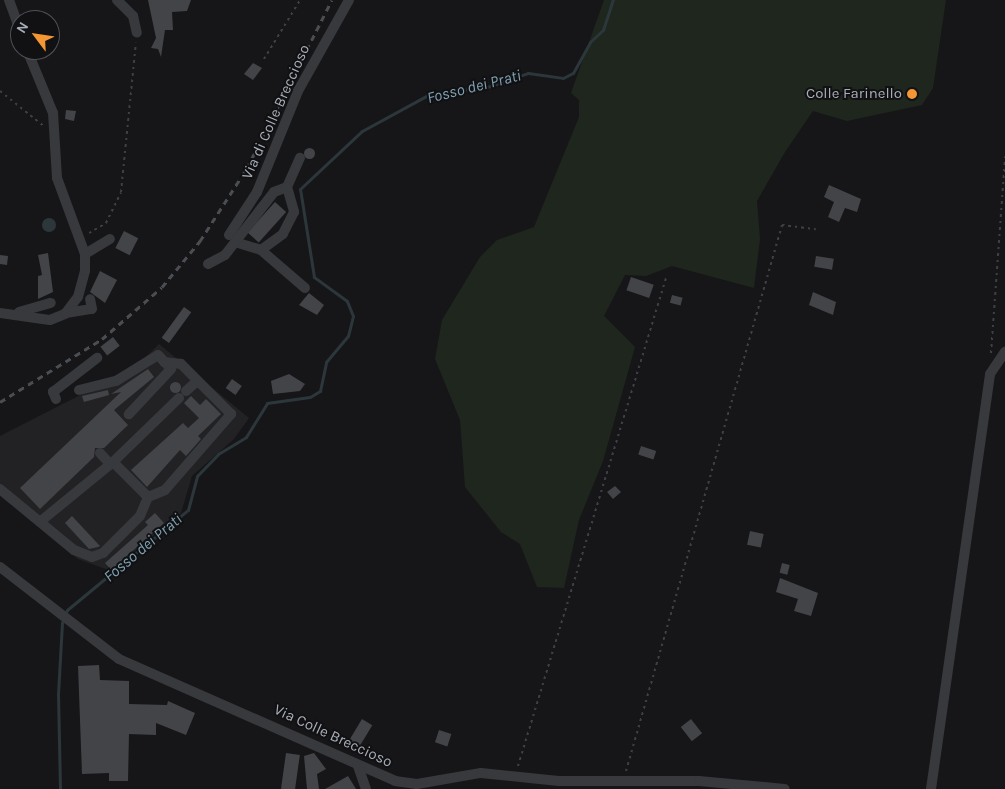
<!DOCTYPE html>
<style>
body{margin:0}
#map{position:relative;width:1005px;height:789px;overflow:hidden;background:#161618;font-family:Karla,sans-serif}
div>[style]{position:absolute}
.built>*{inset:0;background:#222225}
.green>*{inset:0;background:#1e261e}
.water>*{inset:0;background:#2c373c}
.round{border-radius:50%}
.stream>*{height:3px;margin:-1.5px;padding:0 1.5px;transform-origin:1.5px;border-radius:1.5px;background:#2c373c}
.building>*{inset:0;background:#424448;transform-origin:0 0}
.path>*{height:2px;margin-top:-1px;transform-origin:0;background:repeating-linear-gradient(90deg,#3d4044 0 2.5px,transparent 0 6.5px)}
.minor>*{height:10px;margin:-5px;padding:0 5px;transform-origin:5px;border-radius:5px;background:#37393d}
.rail>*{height:3px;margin-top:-1.5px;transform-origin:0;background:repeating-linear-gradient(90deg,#4a4d52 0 6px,transparent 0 11px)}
.dots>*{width:14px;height:14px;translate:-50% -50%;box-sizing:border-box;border:2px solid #111113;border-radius:50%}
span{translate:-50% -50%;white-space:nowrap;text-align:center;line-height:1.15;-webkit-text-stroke:4px #111113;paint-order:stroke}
.poi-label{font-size:15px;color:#a8afb8}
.right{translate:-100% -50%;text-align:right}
.street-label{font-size:15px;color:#a8afb8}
.water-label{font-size:16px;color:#7fa2b3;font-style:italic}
.north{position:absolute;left:10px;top:10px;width:50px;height:50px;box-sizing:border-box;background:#111113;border:1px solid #4d5055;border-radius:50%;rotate:301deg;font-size:14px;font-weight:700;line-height:20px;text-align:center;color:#a8afb8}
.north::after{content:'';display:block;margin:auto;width:18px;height:22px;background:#f39633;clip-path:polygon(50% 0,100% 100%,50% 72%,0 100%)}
</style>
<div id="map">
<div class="built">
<i style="clip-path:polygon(159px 344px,249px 418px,234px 439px,192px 476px,181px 513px,111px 571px,78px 559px,0 496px,0 436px,137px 366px)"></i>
</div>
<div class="green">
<i style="clip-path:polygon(604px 0,946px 0,933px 88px,922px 105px,847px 121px,813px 111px,785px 152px,757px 201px,760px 239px,754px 288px,672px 266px,646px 276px,625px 275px,604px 316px,635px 347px,603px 461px,579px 520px,564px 588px,537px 587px,520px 544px,501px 532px,465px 487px,460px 420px,435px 359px,442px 320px,480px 257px,497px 240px,534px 227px,579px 117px,579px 100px,571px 93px)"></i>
</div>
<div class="water">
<i class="round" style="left:42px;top:218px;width:14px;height:14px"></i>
</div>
<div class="stream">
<i style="left:60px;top:789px;width:95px;rotate:-91.2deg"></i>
<i style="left:58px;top:694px;width:71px;rotate:-86.8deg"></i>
<i style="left:62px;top:623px;width:14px;rotate:-69deg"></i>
<i style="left:67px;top:610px;width:157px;rotate:-39.6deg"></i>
<i style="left:188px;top:510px;width:35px;rotate:-75deg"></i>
<i style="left:197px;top:476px;width:30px;rotate:-46deg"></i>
<i style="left:218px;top:454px;width:33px;rotate:-31deg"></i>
<i style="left:246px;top:437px;width:40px;rotate:-58deg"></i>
<i style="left:267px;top:403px;width:43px;rotate:-7.9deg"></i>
<i style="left:310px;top:397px;width:12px;rotate:-31deg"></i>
<i style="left:320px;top:391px;width:30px;rotate:-78deg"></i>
<i style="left:326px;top:362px;width:34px;rotate:-50deg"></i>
<i style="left:348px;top:336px;width:21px;rotate:-76deg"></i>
<i style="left:353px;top:316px;width:16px;rotate:-112deg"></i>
<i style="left:347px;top:301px;width:41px;rotate:-144deg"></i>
<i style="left:314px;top:277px;width:89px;rotate:-99deg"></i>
<i style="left:300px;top:189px;width:85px;rotate:-43.1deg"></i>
<i style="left:362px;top:131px;width:77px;rotate:-28.6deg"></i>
<i style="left:430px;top:94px;width:57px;rotate:-7deg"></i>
<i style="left:487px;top:87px;width:43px;rotate:-18.9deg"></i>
<i style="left:528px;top:73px;width:35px;rotate:8deg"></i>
<i style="left:563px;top:78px;width:11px;rotate:-27deg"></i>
<i style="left:573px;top:73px;width:35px;rotate:-61deg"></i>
<i style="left:590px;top:42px;width:18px;rotate:-43deg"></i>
<i style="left:603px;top:30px;width:32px;rotate:-72deg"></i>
</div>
<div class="building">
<i style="clip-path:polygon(148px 0,191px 0,187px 11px,172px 12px,173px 30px,165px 30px,161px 57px,158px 49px,151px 48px,156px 38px)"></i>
<i style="clip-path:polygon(253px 63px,262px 68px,253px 80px,244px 74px)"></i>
<i style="clip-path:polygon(66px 110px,76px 111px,74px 121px,65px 119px)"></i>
<i class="round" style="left:303.5px;top:147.5px;width:11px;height:11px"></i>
<i style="clip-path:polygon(829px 185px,861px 199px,857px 212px,845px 208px,839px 222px,828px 217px,834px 202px,824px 197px)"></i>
<i style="left:275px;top:202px;width:15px;height:41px;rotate:42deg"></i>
<i style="left:124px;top:231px;width:16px;height:19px;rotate:27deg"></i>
<i style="clip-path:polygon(48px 253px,53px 292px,38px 299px,38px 276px,42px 275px,38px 255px)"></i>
<i style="clip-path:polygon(0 255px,8px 256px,7px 265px,0 264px)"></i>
<i style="left:816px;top:256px;width:18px;height:11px;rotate:9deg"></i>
<i style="clip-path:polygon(100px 271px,117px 280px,105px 303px,90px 292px)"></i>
<i style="left:631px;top:277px;width:24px;height:14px;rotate:19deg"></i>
<i style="clip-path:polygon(813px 292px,836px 302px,833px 315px,809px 305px)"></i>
<i style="clip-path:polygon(309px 293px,324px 305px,317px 315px,299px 305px)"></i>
<i style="left:672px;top:295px;width:11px;height:8px;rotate:15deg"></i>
<i style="left:184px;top:307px;width:9px;height:38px;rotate:36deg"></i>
<i style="left:113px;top:337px;width:11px;height:16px;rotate:52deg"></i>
<i style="clip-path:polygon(148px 369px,154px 377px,114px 410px,128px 425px,104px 448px,95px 448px,94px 457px,40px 509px,20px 488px,121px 392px,111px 394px)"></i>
<i style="clip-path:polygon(289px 374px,305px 384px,300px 391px,273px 394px,271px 381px)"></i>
<i style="left:232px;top:379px;width:12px;height:11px;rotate:35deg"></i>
<i class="round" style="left:169.5px;top:381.5px;width:11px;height:11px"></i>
<i style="clip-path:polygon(108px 390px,109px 395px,84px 402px,82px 396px)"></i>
<i style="clip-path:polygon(191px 396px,200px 405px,206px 399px,221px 414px,198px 436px,201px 439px,186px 456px,180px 450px,147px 487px,131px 470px,183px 423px,188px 428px,199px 418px,184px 403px)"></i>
<i style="left:641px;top:446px;width:16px;height:9px;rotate:18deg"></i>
<i style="clip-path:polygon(615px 486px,621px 492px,613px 499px,607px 492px)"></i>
<i style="clip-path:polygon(155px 513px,164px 523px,111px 570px,105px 563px,148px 525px,145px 522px)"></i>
<i style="clip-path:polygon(72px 516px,100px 546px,98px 547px,89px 549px,65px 523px)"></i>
<i style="left:750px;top:531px;width:14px;height:14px;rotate:12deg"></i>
<i style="left:782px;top:563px;width:8px;height:10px;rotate:14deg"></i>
<i style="clip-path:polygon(780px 578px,818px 593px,811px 616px,794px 611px,798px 599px,776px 592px)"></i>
<i style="clip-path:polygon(99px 665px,100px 680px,129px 681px,129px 704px,167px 705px,168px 701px,195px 713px,186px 735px,156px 723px,156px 735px,129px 734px,128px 781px,109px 781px,109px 773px,82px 774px,78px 666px)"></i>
<i style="left:362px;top:719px;width:12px;height:31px;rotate:31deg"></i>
<i style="left:691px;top:719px;width:18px;height:13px;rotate:52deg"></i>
<i style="left:439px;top:730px;width:13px;height:13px;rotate:18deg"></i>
<i style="left:286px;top:753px;width:14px;height:36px;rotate:8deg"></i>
<i style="clip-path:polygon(314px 753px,326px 769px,317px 774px,319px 789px,307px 789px,304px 756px)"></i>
<i style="clip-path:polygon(348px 776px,356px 789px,325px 789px)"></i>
</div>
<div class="path">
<i style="left:264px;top:59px;width:69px;rotate:-58.6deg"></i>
<i style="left:0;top:91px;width:58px;rotate:38.7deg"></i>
<i style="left:89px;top:233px;width:20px;rotate:-30deg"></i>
<i style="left:106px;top:223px;width:34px;rotate:-64deg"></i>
<i style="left:121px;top:192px;width:150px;rotate:-84.3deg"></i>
<i style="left:991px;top:353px;width:197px;rotate:-85.9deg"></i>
<i style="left:518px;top:766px;width:510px;rotate:-73.13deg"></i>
<i style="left:626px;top:771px;width:568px;rotate:-74.05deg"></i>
<i style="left:782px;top:225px;width:34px;rotate:7deg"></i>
</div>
<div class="minor">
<i style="left:9px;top:0;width:32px;rotate:70deg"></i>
<i style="left:117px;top:0;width:23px;rotate:45deg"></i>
<i style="left:133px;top:16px;width:17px;rotate:77deg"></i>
<i style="left:287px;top:187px;width:32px;rotate:-66deg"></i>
<i style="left:229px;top:235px;width:51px;rotate:-56.9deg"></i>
<i style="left:257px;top:192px;width:109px;rotate:-67.9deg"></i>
<i style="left:298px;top:91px;width:104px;rotate:-60.7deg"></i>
<i style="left:235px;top:242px;width:27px;rotate:17deg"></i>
<i style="left:261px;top:250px;width:58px;rotate:40.8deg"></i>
<i style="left:85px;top:254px;width:29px;rotate:-31deg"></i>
<i style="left:208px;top:264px;width:19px;rotate:-28deg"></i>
<i style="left:225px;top:255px;width:80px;rotate:-52.1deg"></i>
<i style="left:274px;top:192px;width:14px;rotate:-21deg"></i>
<i style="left:287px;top:187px;width:26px;rotate:74deg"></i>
<i style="left:294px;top:212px;width:25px;rotate:117deg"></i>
<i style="left:283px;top:234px;width:27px;rotate:144deg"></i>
<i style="left:19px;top:312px;width:33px;rotate:-16deg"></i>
<i style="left:0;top:313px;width:50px;rotate:8deg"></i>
<i style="left:50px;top:320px;width:16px;rotate:-22deg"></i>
<i style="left:65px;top:314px;width:21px;rotate:-53deg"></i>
<i style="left:78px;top:297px;width:27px;rotate:-75deg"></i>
<i style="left:85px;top:271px;width:17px;rotate:-90deg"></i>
<i style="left:85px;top:254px;width:81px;rotate:-110.2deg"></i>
<i style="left:57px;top:178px;width:65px;rotate:-93.5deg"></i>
<i style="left:53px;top:113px;width:68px;rotate:-112.4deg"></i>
<i style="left:66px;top:313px;width:26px;rotate:-9deg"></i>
<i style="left:92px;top:309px;width:10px;rotate:-101deg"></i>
<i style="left:79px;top:390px;width:38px;rotate:-14deg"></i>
<i style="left:116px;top:381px;width:49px;rotate:-31.8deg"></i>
<i style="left:158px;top:355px;width:19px;rotate:47deg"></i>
<i style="left:171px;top:369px;width:62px;rotate:133deg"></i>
<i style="left:186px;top:391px;width:15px;rotate:-42deg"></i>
<i style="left:56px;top:399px;width:8px;rotate:-113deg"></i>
<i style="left:53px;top:392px;width:56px;rotate:-37.7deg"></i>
<i style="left:100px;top:453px;width:15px;rotate:48deg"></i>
<i style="left:113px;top:462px;width:92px;rotate:-44.1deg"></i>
<i style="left:0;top:489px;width:96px;rotate:39.5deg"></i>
<i style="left:74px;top:550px;width:19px;rotate:21deg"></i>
<i style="left:92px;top:557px;width:12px;rotate:-20deg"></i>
<i style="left:103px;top:553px;width:52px;rotate:-45deg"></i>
<i style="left:140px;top:516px;width:21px;rotate:-67deg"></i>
<i style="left:148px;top:497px;width:18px;rotate:-22deg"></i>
<i style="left:165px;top:490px;width:101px;rotate:-49deg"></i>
<i style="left:231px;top:414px;width:71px;rotate:-135deg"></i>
<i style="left:181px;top:364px;width:17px;rotate:-173deg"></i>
<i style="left:41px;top:521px;width:93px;rotate:-39.3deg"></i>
<i style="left:113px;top:462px;width:49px;rotate:45deg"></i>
<i style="left:0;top:567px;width:150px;rotate:37.7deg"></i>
<i style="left:119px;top:659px;width:302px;rotate:23.8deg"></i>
<i style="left:395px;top:781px;width:22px;rotate:8deg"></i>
<i style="left:417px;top:784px;width:65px;rotate:-9.8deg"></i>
<i style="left:481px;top:773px;width:78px;rotate:5.9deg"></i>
<i style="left:559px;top:781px;width:140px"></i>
<i style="left:699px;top:781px;width:86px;rotate:5.3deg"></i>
<i style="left:358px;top:766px;width:24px;rotate:71deg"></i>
<i style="left:931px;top:789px;width:419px;rotate:-81.9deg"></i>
<i style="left:990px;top:374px;width:27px;rotate:-56deg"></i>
</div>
<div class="rail">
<i style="left:0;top:402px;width:120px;rotate:-31.7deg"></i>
<i style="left:102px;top:339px;width:79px;rotate:-40.9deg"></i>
<i style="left:162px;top:287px;width:60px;rotate:-50.4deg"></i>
<i style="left:200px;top:241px;width:87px;rotate:-57.2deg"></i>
<i style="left:247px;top:168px;width:188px;rotate:-63.2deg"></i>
</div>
<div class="dots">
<i style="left:912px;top:94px;background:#f39633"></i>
</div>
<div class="poi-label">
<span class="right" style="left:902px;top:94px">Colle Farinello</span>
</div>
<div class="street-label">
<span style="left:276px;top:112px;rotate:-66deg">Via di Colle Breccioso</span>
<span style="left:333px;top:736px;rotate:25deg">Via Colle Breccioso</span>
</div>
<div class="water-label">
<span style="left:474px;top:87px;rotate:-14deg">Fosso dei Prati</span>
<span style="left:143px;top:548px;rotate:-40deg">Fosso dei Prati</span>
</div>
<div class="north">N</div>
</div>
